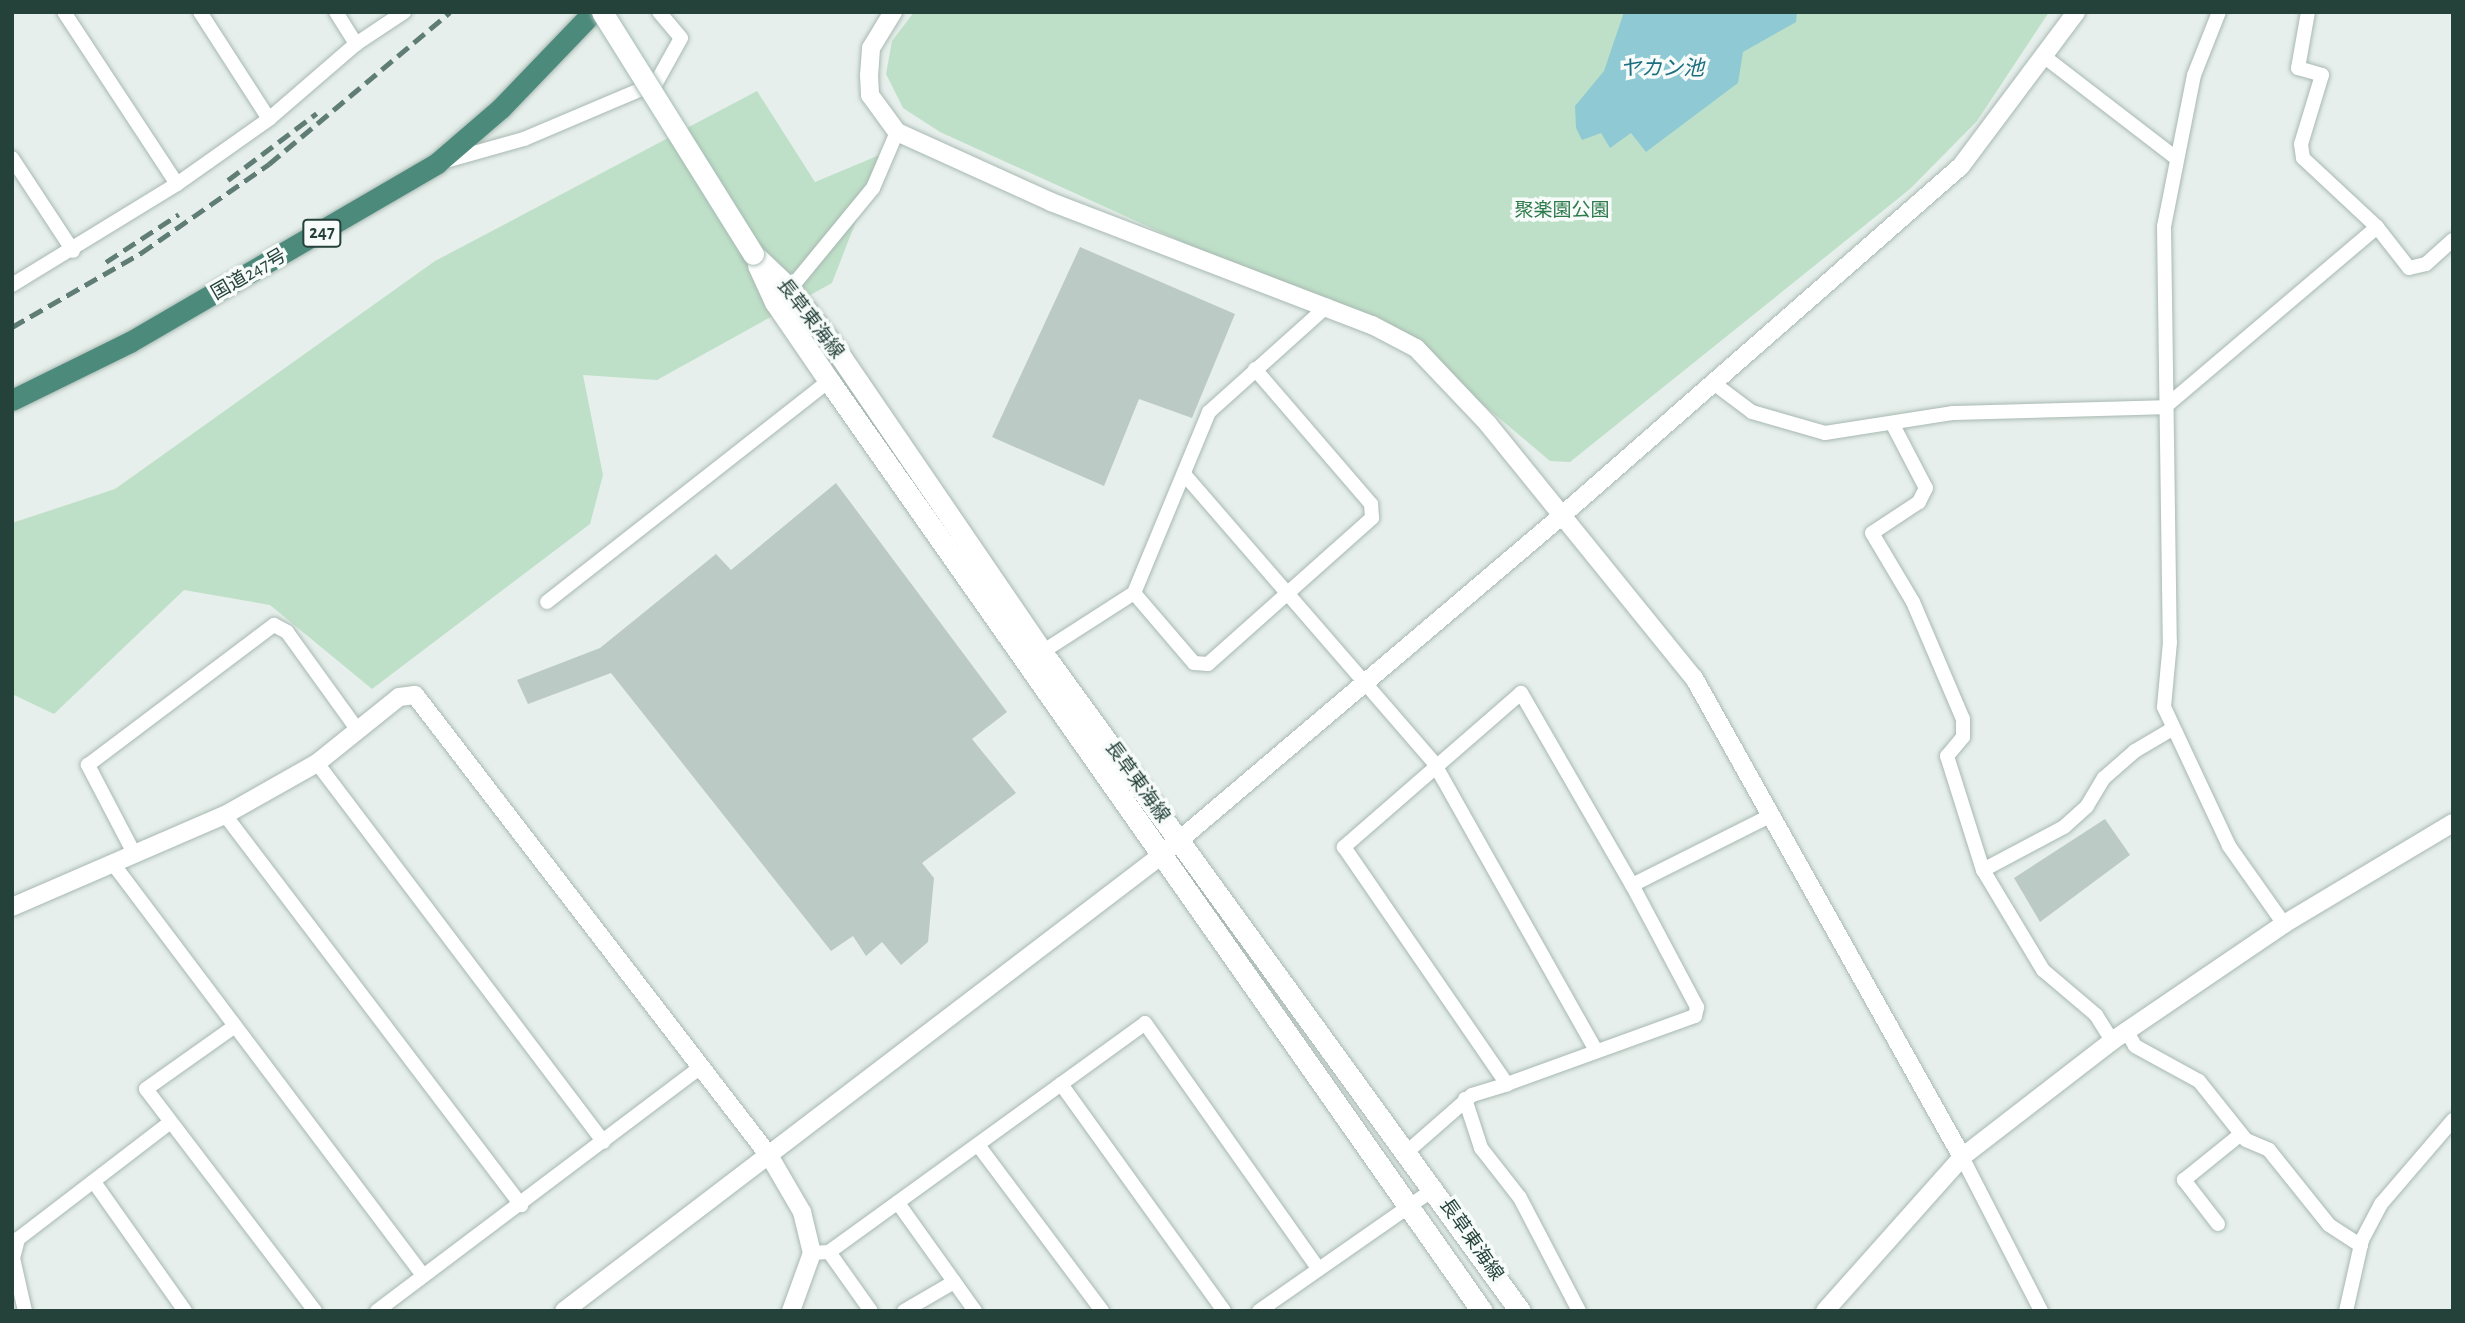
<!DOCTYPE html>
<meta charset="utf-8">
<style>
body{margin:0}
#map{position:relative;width:2465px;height:1323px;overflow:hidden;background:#e6efeb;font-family:"Alegreya Sans","Noto Sans JP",sans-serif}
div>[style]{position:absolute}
.green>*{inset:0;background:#bfe0c8}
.water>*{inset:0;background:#8ec9d4}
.building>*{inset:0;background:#bbcac4}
.roads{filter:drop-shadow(0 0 2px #a8b8b2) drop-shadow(0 0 2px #a8b8b2)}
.minor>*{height:14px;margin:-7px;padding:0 7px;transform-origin:7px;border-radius:7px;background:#fff}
.tertiary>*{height:18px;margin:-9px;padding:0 9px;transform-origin:9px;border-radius:9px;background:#fff}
.secondary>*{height:21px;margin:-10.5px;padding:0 10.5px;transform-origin:10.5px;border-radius:10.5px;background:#fff}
.trunk>*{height:21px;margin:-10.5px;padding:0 10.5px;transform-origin:10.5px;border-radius:10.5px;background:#4c8a7c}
.rail>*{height:5px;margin-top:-2.5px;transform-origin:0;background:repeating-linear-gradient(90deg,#5f7d75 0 14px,transparent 0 21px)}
.bridges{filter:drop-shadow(0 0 2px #a4bbb3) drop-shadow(0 0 2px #a4bbb3)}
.secondary-bridge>*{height:21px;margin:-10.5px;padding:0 10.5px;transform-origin:10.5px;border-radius:10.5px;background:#fff}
span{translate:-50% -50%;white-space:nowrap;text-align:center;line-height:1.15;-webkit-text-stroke:7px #f7fbf9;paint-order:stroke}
.shield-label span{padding:2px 5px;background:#f7fbf9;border:2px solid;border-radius:5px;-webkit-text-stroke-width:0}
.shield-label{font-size:18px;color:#24423a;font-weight:700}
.park-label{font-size:19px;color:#2d7a4b}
.street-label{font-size:19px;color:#24423a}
.water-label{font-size:21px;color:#1c6f80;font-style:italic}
.frame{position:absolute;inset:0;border:14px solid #24423a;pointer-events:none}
</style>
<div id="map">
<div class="green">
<i style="clip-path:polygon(914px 12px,2049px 12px,1977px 121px,1910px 189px,1570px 462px,1550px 461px,1416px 348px,940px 132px,903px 108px,886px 74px,892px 41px)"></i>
<i style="clip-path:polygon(757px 91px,815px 182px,882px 154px,832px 283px,657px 380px,583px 375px,603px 475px,590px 524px,372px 689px,270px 605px,184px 590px,54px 714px,12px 694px,12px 523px,115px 489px,435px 261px)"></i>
</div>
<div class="water">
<i style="clip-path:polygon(1624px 12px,1797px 12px,1796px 22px,1743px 52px,1738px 83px,1646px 152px,1631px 133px,1610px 148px,1601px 133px,1582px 140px,1576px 128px,1575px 106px,1604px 71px)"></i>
</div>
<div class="building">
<i style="clip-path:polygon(1080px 247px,1235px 314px,1192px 418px,1139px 399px,1104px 486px,992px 437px)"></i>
<i style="clip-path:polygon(836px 483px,1007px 712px,972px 739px,1016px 793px,922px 863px,934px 878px,928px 942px,901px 965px,882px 942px,866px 956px,853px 936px,831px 951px,611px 673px,528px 704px,517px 680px,600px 648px,716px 554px,731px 570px)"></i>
<i style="clip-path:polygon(2105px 819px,2130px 855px,2040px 922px,2014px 878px)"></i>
</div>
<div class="roads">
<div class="minor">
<i style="left:64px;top:12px;width:206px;rotate:56.7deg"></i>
<i style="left:200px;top:12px;width:127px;rotate:57.2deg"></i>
<i style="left:336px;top:12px;width:38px;rotate:58deg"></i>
<i style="left:2219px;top:12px;width:68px;rotate:111.6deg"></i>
<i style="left:2194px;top:75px;width:154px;rotate:101.2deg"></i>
<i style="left:2164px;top:226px;width:416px;rotate:89.2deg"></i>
<i style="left:2170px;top:642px;width:65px;rotate:95.3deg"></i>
<i style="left:2164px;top:707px;width:153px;rotate:64.9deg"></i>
<i style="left:2229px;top:846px;width:95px;rotate:54.8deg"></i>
<i style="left:2308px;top:12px;width:57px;rotate:100.1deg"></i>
<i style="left:2298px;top:68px;width:25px;rotate:16deg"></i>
<i style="left:2322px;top:75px;width:72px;rotate:106.9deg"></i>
<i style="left:2301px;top:144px;width:14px;rotate:82deg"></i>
<i style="left:2303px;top:158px;width:101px;rotate:43deg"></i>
<i style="left:2377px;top:227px;width:52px;rotate:52deg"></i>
<i style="left:2409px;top:268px;width:17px;rotate:-13deg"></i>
<i style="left:2426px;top:264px;width:36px;rotate:-42deg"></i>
<i style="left:2046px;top:58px;width:164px;rotate:37.6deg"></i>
<i style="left:12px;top:158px;width:111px;rotate:56.7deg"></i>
<i style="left:442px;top:162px;width:85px;rotate:-15.7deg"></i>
<i style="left:524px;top:139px;width:143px;rotate:-23deg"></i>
<i style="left:656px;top:83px;width:51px;rotate:-60.9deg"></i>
<i style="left:681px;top:38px;width:34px;rotate:-130deg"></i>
<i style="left:12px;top:285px;width:193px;rotate:-31.5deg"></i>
<i style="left:177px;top:184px;width:113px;rotate:-35.2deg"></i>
<i style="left:269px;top:119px;width:115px;rotate:-40.8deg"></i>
<i style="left:356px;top:44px;width:58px;rotate:-33.7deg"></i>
<i style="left:790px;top:289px;width:131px;rotate:-50.6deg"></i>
<i style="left:873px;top:188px;width:61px;rotate:-66.8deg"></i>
<i style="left:1712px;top:382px;width:50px;rotate:36.9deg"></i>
<i style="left:1752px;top:412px;width:76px;rotate:16deg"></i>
<i style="left:1825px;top:433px;width:130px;rotate:-8.9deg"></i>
<i style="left:1953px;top:413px;width:212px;rotate:-1.6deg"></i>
<i style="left:2165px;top:407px;width:278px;rotate:-40.3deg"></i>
<i style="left:1893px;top:425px;width:71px;rotate:62.4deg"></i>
<i style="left:1926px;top:488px;width:16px;rotate:117deg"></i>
<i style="left:1919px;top:502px;width:56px;rotate:146.6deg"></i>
<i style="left:1872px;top:533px;width:80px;rotate:59.3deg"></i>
<i style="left:1913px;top:602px;width:127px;rotate:66.9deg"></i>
<i style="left:1963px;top:719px;width:18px;rotate:90deg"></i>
<i style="left:1963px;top:737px;width:25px;rotate:130deg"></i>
<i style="left:1947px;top:756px;width:120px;rotate:72.5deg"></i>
<i style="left:1983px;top:870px;width:117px;rotate:59deg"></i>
<i style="left:2043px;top:970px;width:70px;rotate:40.3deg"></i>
<i style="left:2096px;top:1015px;width:31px;rotate:58deg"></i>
<i style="left:1184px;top:474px;width:382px;rotate:49.1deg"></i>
<i style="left:1434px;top:763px;width:330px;rotate:60.6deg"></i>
<i style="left:1134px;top:593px;width:92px;rotate:49.4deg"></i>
<i style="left:1194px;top:663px;width:14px;rotate:4deg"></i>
<i style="left:1208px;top:664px;width:220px;rotate:-41.7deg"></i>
<i style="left:1372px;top:518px;width:14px;rotate:-94deg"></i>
<i style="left:1371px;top:504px;width:178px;rotate:-130.7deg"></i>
<i style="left:547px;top:602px;width:358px;rotate:-38.1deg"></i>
<i style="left:1042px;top:652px;width:109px;rotate:-32.7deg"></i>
<i style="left:1134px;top:593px;width:196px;rotate:-67.5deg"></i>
<i style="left:1209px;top:412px;width:159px;rotate:-41.9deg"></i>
<i style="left:317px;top:763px;width:475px;rotate:52.9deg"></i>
<i style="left:225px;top:815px;width:490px;rotate:52.8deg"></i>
<i style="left:135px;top:855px;width:102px;rotate:-117.6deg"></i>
<i style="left:88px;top:765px;width:233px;rotate:-37deg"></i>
<i style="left:274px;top:625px;width:15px;rotate:28deg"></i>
<i style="left:287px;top:632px;width:120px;rotate:54.2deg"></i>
<i style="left:114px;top:865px;width:512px;rotate:53.02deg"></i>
<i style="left:1983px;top:870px;width:92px;rotate:-28deg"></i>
<i style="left:2064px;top:827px;width:31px;rotate:-42deg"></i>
<i style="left:2087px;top:806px;width:33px;rotate:-59deg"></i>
<i style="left:2104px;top:778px;width:41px;rotate:-41.1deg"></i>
<i style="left:2135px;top:751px;width:43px;rotate:-30.7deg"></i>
<i style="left:1632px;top:885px;width:157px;rotate:-26.6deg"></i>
<i style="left:235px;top:1026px;width:109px;rotate:144.7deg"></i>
<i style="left:146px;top:1089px;width:279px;rotate:52.7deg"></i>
<i style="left:2127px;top:1032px;width:16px;rotate:60deg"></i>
<i style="left:2135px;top:1046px;width:73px;rotate:28.7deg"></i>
<i style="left:2199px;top:1081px;width:75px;rotate:51.5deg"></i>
<i style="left:2246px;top:1140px;width:25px;rotate:23deg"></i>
<i style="left:2269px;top:1150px;width:96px;rotate:51.3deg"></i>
<i style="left:2329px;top:1225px;width:38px;rotate:33deg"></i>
<i style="left:1061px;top:1084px;width:279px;rotate:54.3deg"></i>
<i style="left:1465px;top:1099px;width:52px;rotate:71.9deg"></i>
<i style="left:1481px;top:1148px;width:63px;rotate:52deg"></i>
<i style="left:1520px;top:1198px;width:127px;rotate:62.4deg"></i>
<i style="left:978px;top:1145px;width:207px;rotate:53.2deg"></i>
<i style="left:1408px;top:1151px;width:85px;rotate:-41.2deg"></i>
<i style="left:1472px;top:1095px;width:37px;rotate:-17deg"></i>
<i style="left:1507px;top:1084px;width:200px;rotate:-19.9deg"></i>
<i style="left:1695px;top:1016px;width:9px;rotate:-77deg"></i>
<i style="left:1697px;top:1007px;width:138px;rotate:-118deg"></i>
<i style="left:1632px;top:885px;width:222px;rotate:-120deg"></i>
<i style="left:1521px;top:693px;width:235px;rotate:139deg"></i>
<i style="left:1344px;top:847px;width:288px;rotate:55.5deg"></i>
<i style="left:1962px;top:1157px;width:173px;rotate:62.8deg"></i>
<i style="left:94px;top:1182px;width:158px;rotate:54.8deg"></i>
<i style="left:898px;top:1203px;width:133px;rotate:54.5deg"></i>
<i style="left:2218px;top:1224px;width:56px;rotate:-127.7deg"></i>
<i style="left:2184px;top:1180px;width:73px;rotate:-38.9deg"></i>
<i style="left:829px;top:1252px;width:72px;rotate:54.6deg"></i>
<i style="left:812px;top:1253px;width:17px;rotate:-3deg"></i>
<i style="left:829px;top:1252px;width:390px;rotate:-35.9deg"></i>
<i style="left:1145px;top:1023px;width:299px;rotate:54.8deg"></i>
<i style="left:25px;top:1311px;width:54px;rotate:-102.8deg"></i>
<i style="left:13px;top:1258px;width:20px;rotate:-75deg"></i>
<i style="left:18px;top:1239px;width:189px;rotate:-37.5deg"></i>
<i style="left:377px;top:1311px;width:406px;rotate:-37deg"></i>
<i style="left:904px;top:1311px;width:58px;rotate:-30.1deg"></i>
<i style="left:1259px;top:1311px;width:215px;rotate:-34.9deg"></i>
<i style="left:2346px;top:1311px;width:73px;rotate:-77.3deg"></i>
<i style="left:2362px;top:1240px;width:41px;rotate:-62.2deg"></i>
<i style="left:2381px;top:1204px;width:111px;rotate:-49.4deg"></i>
</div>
<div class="tertiary">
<i style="left:893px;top:12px;width:42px;rotate:121.4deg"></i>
<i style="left:871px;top:48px;width:27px;rotate:94deg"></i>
<i style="left:869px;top:75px;width:20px;rotate:87deg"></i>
<i style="left:870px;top:95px;width:46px;rotate:53.9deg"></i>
<i style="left:897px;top:132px;width:169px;rotate:24.4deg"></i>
<i style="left:1051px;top:202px;width:344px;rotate:21deg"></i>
<i style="left:1372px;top:325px;width:50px;rotate:27.6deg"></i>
<i style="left:1416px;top:348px;width:105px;rotate:46.5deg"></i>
<i style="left:1488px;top:424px;width:327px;rotate:51deg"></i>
<i style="left:1694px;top:678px;width:549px;rotate:60.77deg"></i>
<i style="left:12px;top:907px;width:232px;rotate:-23.4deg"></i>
<i style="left:225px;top:815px;width:106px;rotate:-29.5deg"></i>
<i style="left:317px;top:763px;width:105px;rotate:-38.8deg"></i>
<i style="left:399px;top:697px;width:16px;rotate:-7deg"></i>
<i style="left:415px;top:695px;width:583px;rotate:52.46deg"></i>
<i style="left:770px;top:1157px;width:64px;rotate:59.8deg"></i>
<i style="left:802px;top:1212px;width:42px;rotate:76.3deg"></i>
<i style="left:812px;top:1253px;width:62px;rotate:109.9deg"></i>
<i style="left:564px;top:1311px;width:753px;rotate:-37.34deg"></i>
<i style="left:1163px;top:854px;width:519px;rotate:-40.31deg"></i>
<i style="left:1559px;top:518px;width:534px;rotate:-41.21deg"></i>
<i style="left:1961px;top:166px;width:192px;rotate:-53.2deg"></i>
<i style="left:1825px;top:1311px;width:206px;rotate:-48.3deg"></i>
<i style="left:1962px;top:1157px;width:190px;rotate:-37.7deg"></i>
<i style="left:2112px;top:1041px;width:208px;rotate:-34.2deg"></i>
<i style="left:2284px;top:924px;width:197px;rotate:-30.9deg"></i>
</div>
<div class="secondary">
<i style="left:753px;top:254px;width:51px;rotate:43.4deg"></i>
<i style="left:790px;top:289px;width:78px;rotate:52.8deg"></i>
<i style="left:837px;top:351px;width:364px;rotate:55.7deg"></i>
<i style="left:1042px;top:652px;width:814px;rotate:54.05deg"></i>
<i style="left:758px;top:265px;width:41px;rotate:65.3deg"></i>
<i style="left:775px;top:302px;width:96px;rotate:55.6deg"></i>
<i style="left:829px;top:381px;width:1136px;rotate:54.93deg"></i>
</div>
<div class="trunk">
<i style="left:12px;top:400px;width:131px;rotate:-26.2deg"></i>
<i style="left:130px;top:342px;width:355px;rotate:-30.2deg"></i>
<i style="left:437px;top:163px;width:84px;rotate:-40.7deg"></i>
<i style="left:501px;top:108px;width:133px;rotate:-46.2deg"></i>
</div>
</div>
<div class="rail">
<i style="left:228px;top:180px;width:111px;rotate:-37deg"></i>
<i style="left:106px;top:262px;width:87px;rotate:-33.3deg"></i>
<i style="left:12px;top:327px;width:149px;rotate:-29.8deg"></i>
<i style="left:141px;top:253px;width:156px;rotate:-34.8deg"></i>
<i style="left:269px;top:164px;width:236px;rotate:-40deg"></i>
</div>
<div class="bridges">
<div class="secondary-bridge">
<i style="left:602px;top:12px;width:285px;rotate:58deg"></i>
</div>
</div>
<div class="shield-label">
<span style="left:322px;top:233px">247</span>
</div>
<div class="park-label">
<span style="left:1562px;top:211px">聚楽園公園</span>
</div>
<div class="street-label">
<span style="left:249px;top:275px;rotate:-30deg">国道247号</span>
<span style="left:810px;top:319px;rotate:52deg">長草東海線</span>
<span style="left:1137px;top:782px;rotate:54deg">長草東海線</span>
<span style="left:1471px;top:1240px;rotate:55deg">長草東海線</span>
</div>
<div class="water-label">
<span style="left:1662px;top:69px">ヤカン池</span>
</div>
<div class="frame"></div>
</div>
